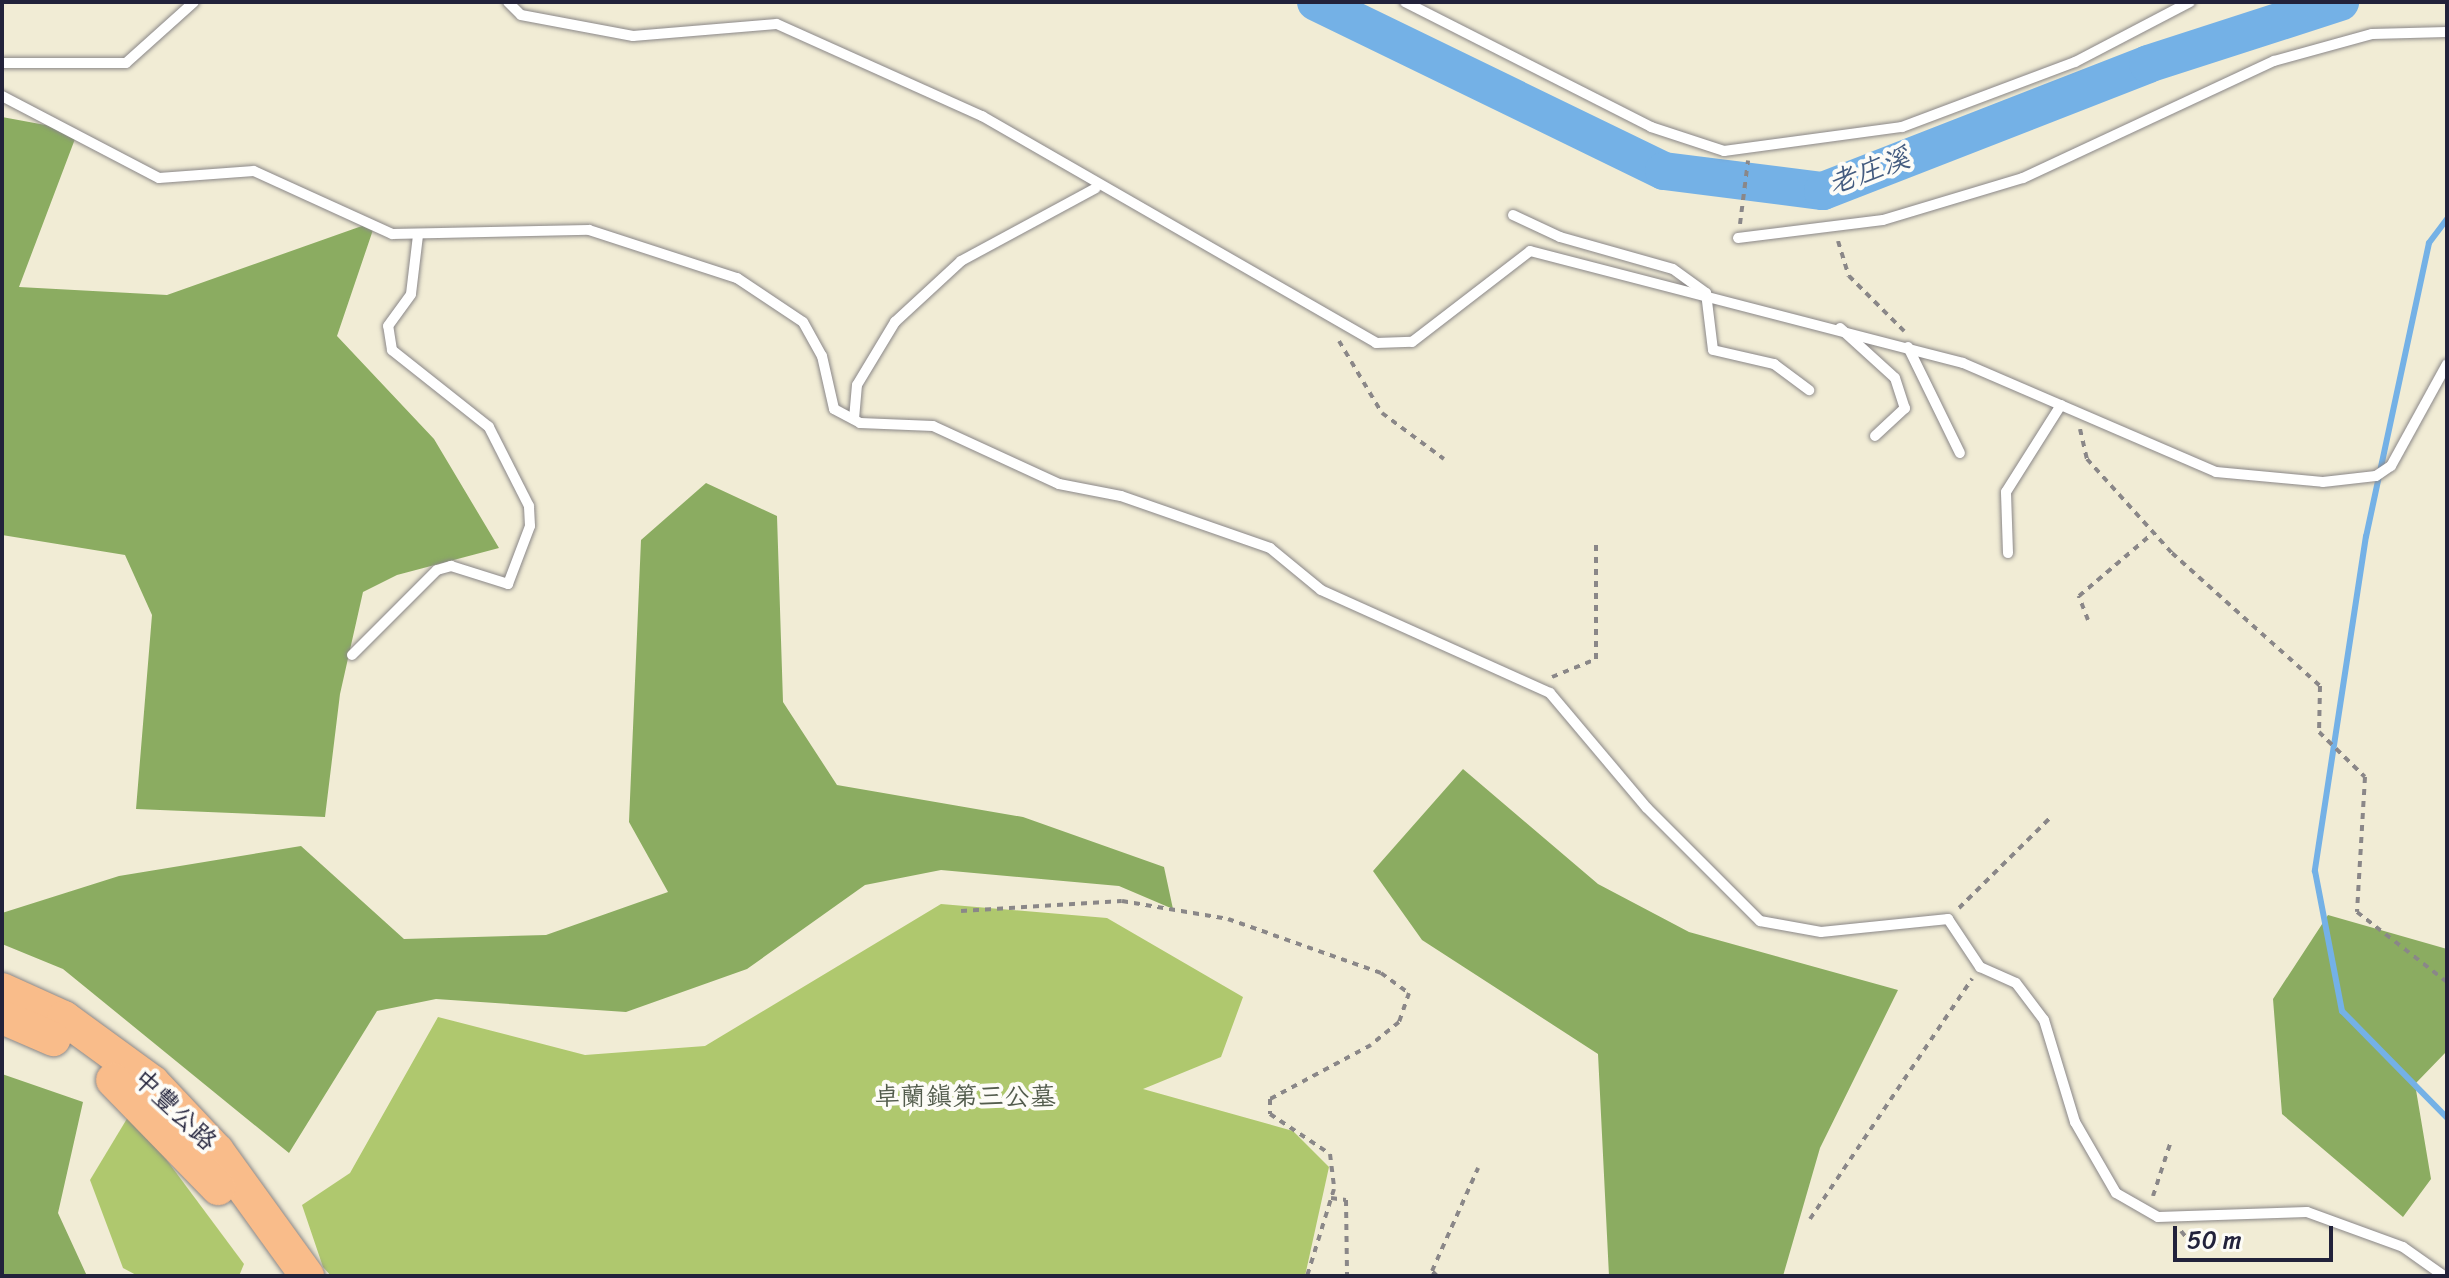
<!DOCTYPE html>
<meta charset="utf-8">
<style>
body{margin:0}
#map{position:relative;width:2449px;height:1278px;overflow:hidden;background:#f1ecd5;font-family:Sriracha,"LXGW WenKai TC",sans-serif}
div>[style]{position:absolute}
.green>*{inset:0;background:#afc86e}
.forest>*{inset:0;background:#8bac61}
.stream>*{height:6px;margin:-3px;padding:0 3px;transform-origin:3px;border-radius:3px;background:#74b1e6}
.river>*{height:38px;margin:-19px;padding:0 19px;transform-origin:19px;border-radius:19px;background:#74b1e6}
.path>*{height:4px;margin-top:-2px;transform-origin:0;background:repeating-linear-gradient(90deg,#8a8788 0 6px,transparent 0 12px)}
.roads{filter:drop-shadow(0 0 2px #8a8788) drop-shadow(0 0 2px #8a8788)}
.service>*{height:10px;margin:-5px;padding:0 5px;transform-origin:5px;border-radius:5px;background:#fff}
.primary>*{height:34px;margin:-17px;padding:0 17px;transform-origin:17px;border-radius:17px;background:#f9bc8a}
span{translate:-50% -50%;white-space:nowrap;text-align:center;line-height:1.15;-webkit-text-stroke:8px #fdfcf7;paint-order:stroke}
.park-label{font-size:26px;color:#535c4d}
.street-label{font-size:26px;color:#22223b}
.water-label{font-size:28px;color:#435b7f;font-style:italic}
.frame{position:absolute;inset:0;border:4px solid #22223b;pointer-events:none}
.scale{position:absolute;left:2173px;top:1226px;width:160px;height:36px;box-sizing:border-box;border:4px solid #22223b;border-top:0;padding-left:10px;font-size:24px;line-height:28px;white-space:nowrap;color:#22223b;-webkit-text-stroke:6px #fdfcf7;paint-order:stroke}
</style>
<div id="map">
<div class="green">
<i style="clip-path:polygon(941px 904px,1107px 918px,1243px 997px,1221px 1057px,1143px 1089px,1293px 1131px,1329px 1167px,1305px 1276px,331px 1276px,323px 1267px,302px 1205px,350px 1173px,438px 1017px,585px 1055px,705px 1046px)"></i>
<i style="clip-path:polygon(131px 1112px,244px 1264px,239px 1276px,138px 1276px,123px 1268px,90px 1180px)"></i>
</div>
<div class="forest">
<i style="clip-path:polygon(2px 117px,78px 131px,19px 287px,167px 295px,376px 221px,337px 336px,434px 439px,499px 548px,397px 575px,363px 592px,340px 694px,325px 817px,136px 809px,152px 615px,125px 555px,2px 535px)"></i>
<i style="clip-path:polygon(706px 483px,777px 516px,783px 702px,837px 785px,1023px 817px,1164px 867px,1173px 909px,1119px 886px,941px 870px,865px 885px,747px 969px,626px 1012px,436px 999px,377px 1011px,289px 1153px,63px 969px,2px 944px,2px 913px,119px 876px,301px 846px,404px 939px,546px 935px,668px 892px,629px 822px,641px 540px)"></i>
<i style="clip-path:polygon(1463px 769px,1598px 884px,1689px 932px,1898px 990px,1820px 1148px,1783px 1276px,1609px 1276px,1598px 1054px,1422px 940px,1373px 871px)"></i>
<i style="clip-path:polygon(2328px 915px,2447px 949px,2447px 1051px,2415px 1084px,2431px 1179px,2403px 1217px,2282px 1114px,2273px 999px)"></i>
<i style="clip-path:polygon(2px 1074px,83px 1102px,58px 1213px,87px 1276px,2px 1276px)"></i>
</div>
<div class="stream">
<i style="left:2447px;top:219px;width:30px;rotate:127deg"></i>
<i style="left:2429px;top:243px;width:300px;rotate:102.1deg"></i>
<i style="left:2366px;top:536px;width:339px;rotate:98.7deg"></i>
<i style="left:2315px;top:871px;width:143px;rotate:79.1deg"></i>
<i style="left:2342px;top:1011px;width:150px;rotate:45.5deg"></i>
</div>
<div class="river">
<i style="left:1316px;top:2px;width:387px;rotate:25.9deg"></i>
<i style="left:1664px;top:171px;width:160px;rotate:7.2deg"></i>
<i style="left:1823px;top:191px;width:349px;rotate:-21.3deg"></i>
<i style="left:2148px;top:64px;width:202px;rotate:-17.9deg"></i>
</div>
<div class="path">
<i style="left:1740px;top:224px;width:64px;rotate:-82.8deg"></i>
<i style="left:1838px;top:241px;width:37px;rotate:73deg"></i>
<i style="left:1849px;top:276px;width:78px;rotate:45deg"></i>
<i style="left:1339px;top:341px;width:84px;rotate:59.2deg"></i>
<i style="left:1382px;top:413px;width:77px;rotate:36.6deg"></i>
<i style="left:2080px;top:429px;width:31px;rotate:77deg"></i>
<i style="left:2087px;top:459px;width:127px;rotate:47.9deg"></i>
<i style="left:2172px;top:553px;width:199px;rotate:41.9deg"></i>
<i style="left:2320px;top:686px;width:46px;rotate:91.2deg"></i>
<i style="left:2319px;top:732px;width:64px;rotate:44.4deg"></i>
<i style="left:2365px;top:777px;width:135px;rotate:93.4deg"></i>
<i style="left:2357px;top:912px;width:114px;rotate:37.9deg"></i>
<i style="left:2088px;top:620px;width:26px;rotate:-111deg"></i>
<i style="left:2079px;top:596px;width:97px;rotate:-40.4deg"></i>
<i style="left:1552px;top:677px;width:48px;rotate:-22.2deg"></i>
<i style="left:1596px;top:659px;width:118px;rotate:-90deg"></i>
<i style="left:1959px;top:908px;width:129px;rotate:-44.7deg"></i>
<i style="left:961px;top:911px;width:161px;rotate:-3.6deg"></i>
<i style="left:1122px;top:901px;width:108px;rotate:9.6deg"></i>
<i style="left:1228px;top:919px;width:162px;rotate:19.4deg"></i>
<i style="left:1381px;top:973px;width:34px;rotate:36deg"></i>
<i style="left:1409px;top:993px;width:31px;rotate:109deg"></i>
<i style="left:1399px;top:1022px;width:36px;rotate:141deg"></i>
<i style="left:1371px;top:1045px;width:115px;rotate:151.9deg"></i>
<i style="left:1270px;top:1099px;width:15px;rotate:90deg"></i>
<i style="left:1270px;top:1114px;width:72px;rotate:33.7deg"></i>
<i style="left:1330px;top:1154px;width:35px;rotate:83deg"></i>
<i style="left:1334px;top:1189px;width:91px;rotate:107.2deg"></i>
<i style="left:2153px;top:1196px;width:58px;rotate:-71.9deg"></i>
<i style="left:1331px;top:1198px;width:15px;rotate:8deg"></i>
<i style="left:1346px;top:1200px;width:76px;rotate:89.2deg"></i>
<i style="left:1810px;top:1219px;width:290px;rotate:-56deg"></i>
<i style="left:2181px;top:1231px;width:13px;rotate:51deg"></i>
<i style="left:2189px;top:1241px;width:29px;rotate:4deg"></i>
<i style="left:1437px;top:1276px;width:7px;rotate:-135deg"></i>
<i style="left:1432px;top:1271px;width:113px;rotate:-65.9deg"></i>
</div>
<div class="roads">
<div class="service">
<i style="left:508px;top:2px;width:18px;rotate:45deg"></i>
<i style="left:521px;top:15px;width:114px;rotate:10.6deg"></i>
<i style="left:633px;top:36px;width:144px;rotate:-4.8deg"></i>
<i style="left:777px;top:24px;width:225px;rotate:24.2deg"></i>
<i style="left:982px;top:116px;width:455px;rotate:29.9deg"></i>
<i style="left:1376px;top:343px;width:36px;rotate:-2deg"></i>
<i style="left:1412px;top:342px;width:149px;rotate:-37.6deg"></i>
<i style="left:1530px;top:251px;width:447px;rotate:14.5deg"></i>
<i style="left:1963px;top:363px;width:275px;rotate:23.3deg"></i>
<i style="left:2216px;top:472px;width:107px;rotate:5.3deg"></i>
<i style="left:2323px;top:482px;width:53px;rotate:-6.5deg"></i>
<i style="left:2376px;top:476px;width:18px;rotate:-34deg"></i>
<i style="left:2391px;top:466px;width:116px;rotate:-61.2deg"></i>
<i style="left:1405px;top:2px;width:276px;rotate:26.9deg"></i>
<i style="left:1651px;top:127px;width:77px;rotate:18.2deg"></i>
<i style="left:1724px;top:151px;width:180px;rotate:-7.7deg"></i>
<i style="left:1902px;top:127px;width:185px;rotate:-20.6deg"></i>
<i style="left:2075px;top:62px;width:130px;rotate:-27.6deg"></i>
<i style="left:2px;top:63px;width:124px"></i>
<i style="left:126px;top:63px;width:91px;rotate:-41.9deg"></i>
<i style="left:2px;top:96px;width:177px;rotate:27.6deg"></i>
<i style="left:159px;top:178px;width:95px;rotate:-4.2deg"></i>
<i style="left:254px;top:171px;width:152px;rotate:24.5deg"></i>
<i style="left:392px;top:234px;width:197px;rotate:-1.2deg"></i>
<i style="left:589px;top:230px;width:156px;rotate:18deg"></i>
<i style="left:737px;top:278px;width:79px;rotate:33.7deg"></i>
<i style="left:803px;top:322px;width:39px;rotate:61deg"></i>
<i style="left:822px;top:356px;width:54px;rotate:77.2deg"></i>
<i style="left:834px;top:409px;width:30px;rotate:28deg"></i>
<i style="left:860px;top:423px;width:73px;rotate:2.4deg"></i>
<i style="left:933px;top:426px;width:139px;rotate:24.7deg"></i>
<i style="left:1059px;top:484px;width:63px;rotate:11deg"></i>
<i style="left:1121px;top:496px;width:158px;rotate:19.2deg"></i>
<i style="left:1270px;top:548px;width:66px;rotate:39.5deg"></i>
<i style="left:1321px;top:590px;width:251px;rotate:24.2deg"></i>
<i style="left:1550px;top:693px;width:150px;rotate:49.9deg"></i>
<i style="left:1647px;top:808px;width:160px;rotate:45deg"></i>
<i style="left:1760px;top:921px;width:62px;rotate:10.2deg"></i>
<i style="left:1821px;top:932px;width:128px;rotate:-5.8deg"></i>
<i style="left:1948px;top:919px;width:58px;rotate:56.3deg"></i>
<i style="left:1980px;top:967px;width:39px;rotate:24deg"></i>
<i style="left:2016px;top:983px;width:46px;rotate:52.9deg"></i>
<i style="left:2044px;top:1020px;width:107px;rotate:73.1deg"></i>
<i style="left:2075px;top:1122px;width:82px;rotate:60deg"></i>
<i style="left:2116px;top:1193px;width:48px;rotate:29.7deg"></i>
<i style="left:2158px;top:1217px;width:149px;rotate:-1.9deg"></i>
<i style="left:2307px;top:1212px;width:102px;rotate:20deg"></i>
<i style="left:2403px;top:1247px;width:50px;rotate:35.3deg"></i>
<i style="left:1513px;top:215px;width:52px;rotate:25.1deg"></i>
<i style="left:1560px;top:237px;width:117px;rotate:15.8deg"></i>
<i style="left:1673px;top:269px;width:41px;rotate:36deg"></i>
<i style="left:1706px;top:293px;width:57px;rotate:83deg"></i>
<i style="left:1713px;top:350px;width:63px;rotate:12.9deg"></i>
<i style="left:1774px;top:364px;width:44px;rotate:36.6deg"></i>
<i style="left:1738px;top:238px;width:146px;rotate:-7.1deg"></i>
<i style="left:1883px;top:220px;width:146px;rotate:-16.7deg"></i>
<i style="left:2023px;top:178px;width:277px;rotate:-25deg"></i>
<i style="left:2274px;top:61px;width:102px;rotate:-15.4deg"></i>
<i style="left:2372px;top:34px;width:75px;rotate:-1.5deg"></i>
<i style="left:1840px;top:328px;width:74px;rotate:42.3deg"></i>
<i style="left:1895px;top:378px;width:32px;rotate:72deg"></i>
<i style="left:1905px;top:408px;width:41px;rotate:137deg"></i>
<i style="left:1908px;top:347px;width:118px;rotate:63.9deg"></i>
<i style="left:854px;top:419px;width:34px;rotate:-85deg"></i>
<i style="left:857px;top:385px;width:74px;rotate:-58.9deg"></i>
<i style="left:895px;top:322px;width:90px;rotate:-42.7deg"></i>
<i style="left:961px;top:261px;width:153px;rotate:-28.4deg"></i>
<i style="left:2008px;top:553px;width:61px;rotate:-91.9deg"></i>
<i style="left:2006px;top:492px;width:103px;rotate:-57.7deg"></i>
<i style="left:352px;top:655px;width:120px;rotate:-45deg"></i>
<i style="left:437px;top:570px;width:15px;rotate:-16deg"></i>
<i style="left:451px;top:566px;width:60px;rotate:17.5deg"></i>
<i style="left:508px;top:584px;width:62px;rotate:-69.2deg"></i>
<i style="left:530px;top:526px;width:20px;rotate:-93deg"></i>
<i style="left:529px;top:506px;width:89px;rotate:-116.9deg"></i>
<i style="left:489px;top:427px;width:124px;rotate:-141.6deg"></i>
<i style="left:392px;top:350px;width:24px;rotate:-99deg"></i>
<i style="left:388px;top:326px;width:39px;rotate:-54deg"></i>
<i style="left:411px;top:294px;width:59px;rotate:-83.2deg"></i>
</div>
<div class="primary">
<i style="left:2px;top:990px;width:68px;rotate:24.3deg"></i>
<i style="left:64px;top:1018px;width:110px;rotate:36.1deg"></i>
<i style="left:153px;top:1083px;width:93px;rotate:46.7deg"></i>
<i style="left:217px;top:1151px;width:154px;rotate:54.2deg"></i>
<i style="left:2px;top:1017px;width:56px;rotate:23.3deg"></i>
<i style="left:113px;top:1080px;width:151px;rotate:45.8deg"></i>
</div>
</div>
<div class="park-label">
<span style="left:965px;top:1097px">卓蘭鎮第三公墓</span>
</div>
<div class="street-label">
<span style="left:175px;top:1110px;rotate:44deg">中豐公路</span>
</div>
<div class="water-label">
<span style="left:1869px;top:171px;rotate:-20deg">老庄溪</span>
</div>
<div class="frame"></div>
<div class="scale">50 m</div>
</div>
